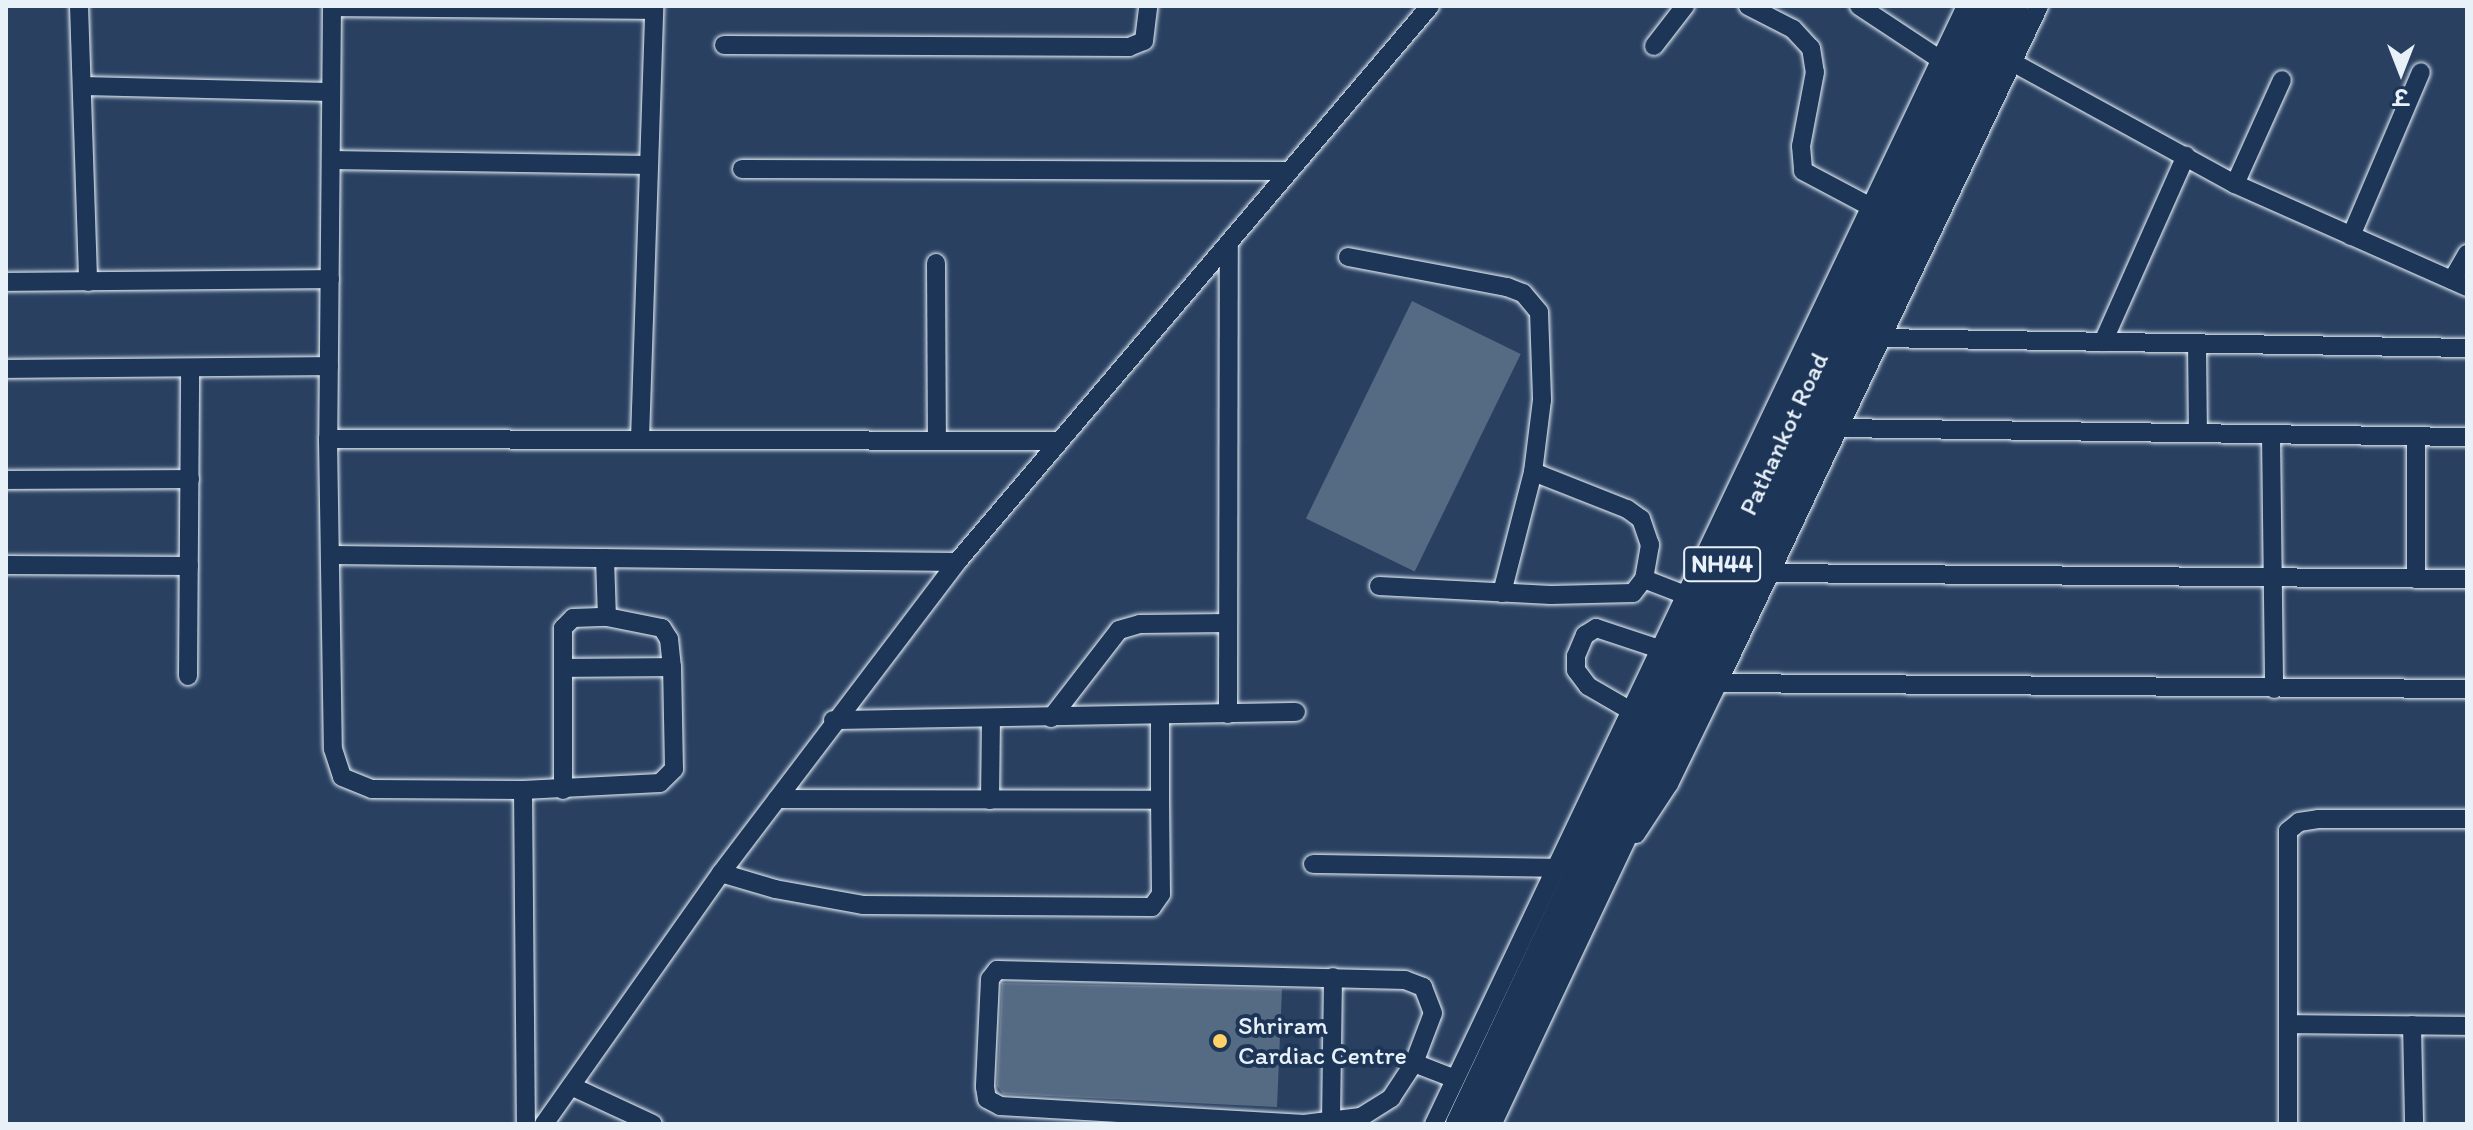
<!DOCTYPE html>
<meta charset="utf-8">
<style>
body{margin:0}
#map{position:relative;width:2473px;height:1130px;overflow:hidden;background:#294061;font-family:Itim,"Playpen Sans Deva",sans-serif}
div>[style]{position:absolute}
.building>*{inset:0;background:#556a83;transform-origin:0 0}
.roads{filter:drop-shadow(0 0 2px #e8f1f8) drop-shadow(0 0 2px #e8f1f8)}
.minor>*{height:18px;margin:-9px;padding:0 9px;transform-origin:9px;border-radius:9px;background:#1d3557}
.highway>*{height:28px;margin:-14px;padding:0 14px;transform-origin:14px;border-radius:14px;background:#1d3557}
.dots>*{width:22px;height:22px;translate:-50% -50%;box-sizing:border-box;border:4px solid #1d3557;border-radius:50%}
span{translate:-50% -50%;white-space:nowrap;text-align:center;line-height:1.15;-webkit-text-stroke:8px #1d3557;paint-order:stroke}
.shield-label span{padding:2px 6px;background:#1d3557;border:2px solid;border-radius:6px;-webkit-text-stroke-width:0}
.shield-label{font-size:24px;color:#e8f1f8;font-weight:700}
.street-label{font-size:26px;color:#e8f1f8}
.poi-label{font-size:26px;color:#e8f1f8}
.left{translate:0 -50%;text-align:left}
.frame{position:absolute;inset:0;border:8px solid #e8f1f8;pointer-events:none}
.north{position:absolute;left:2361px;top:32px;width:80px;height:80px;-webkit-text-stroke:6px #1d3557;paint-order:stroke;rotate:180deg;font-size:22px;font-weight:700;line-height:32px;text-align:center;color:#e8f1f8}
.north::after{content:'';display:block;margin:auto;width:28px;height:36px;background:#e8f1f8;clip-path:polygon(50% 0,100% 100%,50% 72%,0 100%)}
</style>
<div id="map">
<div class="building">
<i style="left:1412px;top:301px;width:121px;height:242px;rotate:26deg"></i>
<i style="clip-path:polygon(1002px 983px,1282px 989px,1277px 1107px,1003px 1094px,997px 1086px)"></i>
</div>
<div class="roads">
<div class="minor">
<i style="left:79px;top:6px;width:276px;rotate:88.1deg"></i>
<i style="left:332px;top:6px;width:433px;rotate:90.5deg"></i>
<i style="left:328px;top:439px;width:310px;rotate:89.1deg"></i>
<i style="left:333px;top:749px;width:29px;rotate:72deg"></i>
<i style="left:342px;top:777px;width:32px;rotate:22deg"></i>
<i style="left:372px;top:789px;width:151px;rotate:0.4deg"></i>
<i style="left:523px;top:790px;width:334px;rotate:89.5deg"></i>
<i style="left:1748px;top:6px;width:51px;rotate:27.1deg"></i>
<i style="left:1793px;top:29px;width:26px;rotate:47deg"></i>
<i style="left:1811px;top:48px;width:24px;rotate:81deg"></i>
<i style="left:1815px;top:72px;width:75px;rotate:100.7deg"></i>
<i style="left:1801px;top:146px;width:25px;rotate:85deg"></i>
<i style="left:1803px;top:171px;width:79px;rotate:27.9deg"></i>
<i style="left:1859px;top:6px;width:98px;rotate:33.4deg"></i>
<i style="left:332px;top:7px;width:322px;rotate:0.5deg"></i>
<i style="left:724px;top:45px;width:405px;rotate:0.3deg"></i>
<i style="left:1129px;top:47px;width:16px;rotate:-22deg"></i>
<i style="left:1144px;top:41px;width:35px;rotate:-83deg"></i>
<i style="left:1654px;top:46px;width:51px;rotate:-52.2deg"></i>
<i style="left:2012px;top:62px;width:254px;rotate:28.7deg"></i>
<i style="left:2235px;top:184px;width:254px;rotate:23.9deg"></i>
<i style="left:82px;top:86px;width:249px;rotate:1.4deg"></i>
<i style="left:331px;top:160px;width:318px;rotate:0.9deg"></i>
<i style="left:742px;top:169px;width:544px;rotate:0.21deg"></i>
<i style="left:2235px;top:184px;width:114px;rotate:-65.7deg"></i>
<i style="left:2351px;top:236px;width:178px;rotate:-66.9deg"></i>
<i style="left:1348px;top:257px;width:162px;rotate:10.7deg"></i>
<i style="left:1507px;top:287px;width:17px;rotate:21deg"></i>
<i style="left:1523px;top:293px;width:25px;rotate:50deg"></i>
<i style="left:1539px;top:312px;width:88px;rotate:88deg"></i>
<i style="left:1542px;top:400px;width:73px;rotate:97.1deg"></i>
<i style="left:1533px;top:472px;width:125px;rotate:104.4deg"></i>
<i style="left:936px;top:263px;width:177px;rotate:89.7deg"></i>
<i style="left:2452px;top:280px;width:30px;rotate:-60deg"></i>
<i style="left:6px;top:282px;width:324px;rotate:-0.5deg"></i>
<i style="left:1879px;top:338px;width:588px;rotate:0.97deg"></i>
<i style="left:2103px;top:342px;width:204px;rotate:-66deg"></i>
<i style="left:2197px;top:343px;width:90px;rotate:89.4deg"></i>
<i style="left:6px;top:369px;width:323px;rotate:-0.5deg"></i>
<i style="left:1836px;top:428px;width:631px;rotate:0.82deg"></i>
<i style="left:2271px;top:434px;width:255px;rotate:89.3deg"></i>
<i style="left:328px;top:439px;width:727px;rotate:0.16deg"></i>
<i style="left:640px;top:439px;width:433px;rotate:-88.1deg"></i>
<i style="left:6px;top:480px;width:184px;rotate:-0.3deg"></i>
<i style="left:332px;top:555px;width:625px;rotate:0.64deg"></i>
<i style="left:605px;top:558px;width:59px;rotate:88.1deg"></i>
<i style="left:607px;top:617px;width:56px;rotate:11.3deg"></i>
<i style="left:662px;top:628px;width:13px;rotate:58deg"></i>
<i style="left:669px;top:639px;width:28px;rotate:84deg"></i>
<i style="left:6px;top:565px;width:183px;rotate:0.3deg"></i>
<i style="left:1769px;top:573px;width:698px;rotate:0.49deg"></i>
<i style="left:1644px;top:579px;width:53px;rotate:21.2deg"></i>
<i style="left:2416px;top:579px;width:143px;rotate:-90deg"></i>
<i style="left:1379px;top:586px;width:172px;rotate:3deg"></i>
<i style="left:1551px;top:595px;width:82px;rotate:-1.4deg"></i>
<i style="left:1633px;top:593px;width:18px;rotate:-52deg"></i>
<i style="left:1644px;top:579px;width:35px;rotate:-80deg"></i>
<i style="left:1650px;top:545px;width:28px;rotate:-109deg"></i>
<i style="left:1641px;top:519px;width:17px;rotate:-144deg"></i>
<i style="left:1627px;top:509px;width:101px;rotate:-158.5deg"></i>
<i style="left:188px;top:676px;width:308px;rotate:-89.6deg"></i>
<i style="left:1718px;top:683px;width:749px;rotate:0.46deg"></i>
<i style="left:1228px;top:714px;width:468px;rotate:-89.9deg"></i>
<i style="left:1638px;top:715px;width:58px;rotate:-149.9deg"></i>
<i style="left:1588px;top:686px;width:20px;rotate:-127deg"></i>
<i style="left:1576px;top:670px;width:14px;rotate:-90deg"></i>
<i style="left:1576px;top:656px;width:23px;rotate:-67deg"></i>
<i style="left:1585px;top:635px;width:13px;rotate:-32deg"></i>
<i style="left:1596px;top:628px;width:66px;rotate:18.4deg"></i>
<i style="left:1051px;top:718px;width:111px;rotate:-52.3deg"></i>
<i style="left:1119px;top:630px;width:22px;rotate:-16deg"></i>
<i style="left:1140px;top:624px;width:88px;rotate:-0.7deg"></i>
<i style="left:833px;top:720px;width:463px;rotate:-1deg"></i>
<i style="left:523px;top:790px;width:137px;rotate:-2.9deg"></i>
<i style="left:660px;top:783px;width:20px;rotate:-45deg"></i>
<i style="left:674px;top:769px;width:102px;rotate:-91.1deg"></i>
<i style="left:672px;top:667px;width:109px;rotate:179.5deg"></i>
<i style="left:563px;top:790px;width:162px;rotate:-90deg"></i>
<i style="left:563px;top:628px;width:14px;rotate:-45deg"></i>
<i style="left:573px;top:618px;width:34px;rotate:-2deg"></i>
<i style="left:777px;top:799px;width:383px;rotate:0.1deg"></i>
<i style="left:1160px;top:800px;width:83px;rotate:-90deg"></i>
<i style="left:990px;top:800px;width:81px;rotate:-89.3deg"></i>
<i style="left:1636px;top:834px;width:60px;rotate:-56.6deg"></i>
<i style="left:1669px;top:784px;width:112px;rotate:-64.1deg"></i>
<i style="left:1718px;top:683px;width:749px;rotate:-64.63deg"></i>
<i style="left:1313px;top:864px;width:243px;rotate:0.9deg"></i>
<i style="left:721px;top:873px;width:56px;rotate:16.5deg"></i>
<i style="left:775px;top:889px;width:89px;rotate:10.3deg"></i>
<i style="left:863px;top:905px;width:289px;rotate:0.4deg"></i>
<i style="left:1152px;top:907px;width:16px;rotate:-55deg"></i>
<i style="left:1161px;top:894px;width:94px;rotate:-90.6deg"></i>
<i style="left:2288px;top:1024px;width:193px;rotate:-90deg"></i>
<i style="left:2288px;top:831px;width:14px;rotate:-39deg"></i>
<i style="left:2299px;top:822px;width:19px;rotate:-9deg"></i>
<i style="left:2318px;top:819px;width:149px"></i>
<i style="left:2412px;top:1025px;width:99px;rotate:88.8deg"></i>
<i style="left:1414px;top:1063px;width:53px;rotate:-69.2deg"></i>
<i style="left:1433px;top:1013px;width:28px;rotate:-111deg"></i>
<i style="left:1423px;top:987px;width:19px;rotate:-159deg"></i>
<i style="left:1405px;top:980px;width:408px;rotate:-178.6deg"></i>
<i style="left:997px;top:970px;width:11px;rotate:128deg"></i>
<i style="left:990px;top:979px;width:108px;rotate:92.7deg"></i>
<i style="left:985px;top:1087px;width:12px;rotate:81deg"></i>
<i style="left:987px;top:1099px;width:15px;rotate:28deg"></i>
<i style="left:1000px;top:1106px;width:305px;rotate:3.4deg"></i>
<i style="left:1304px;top:1124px;width:57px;rotate:-7deg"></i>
<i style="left:1361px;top:1117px;width:36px;rotate:-32deg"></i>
<i style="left:1391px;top:1098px;width:42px;rotate:-56.7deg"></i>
<i style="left:1414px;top:1063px;width:44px;rotate:21.3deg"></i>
<i style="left:571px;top:1086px;width:90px;rotate:24.9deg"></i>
<i style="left:1331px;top:1121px;width:144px;rotate:-89.2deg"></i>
<i style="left:544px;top:1124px;width:307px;rotate:-54.8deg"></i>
<i style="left:721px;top:873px;width:390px;rotate:-52.8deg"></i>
<i style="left:957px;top:562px;width:730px;rotate:-49.61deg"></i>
<i style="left:1434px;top:1124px;width:1238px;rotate:-64.55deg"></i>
<i style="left:2288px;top:1124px;width:100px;rotate:-90deg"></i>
<i style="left:2288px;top:1024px;width:179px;rotate:0.6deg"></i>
</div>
<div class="highway">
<i style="left:1460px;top:1124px;width:1236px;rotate:-64.76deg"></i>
<i style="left:1487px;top:1124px;width:1236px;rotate:-64.76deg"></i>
</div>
</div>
<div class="dots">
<i style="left:1220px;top:1041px;background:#ffd166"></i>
</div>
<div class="shield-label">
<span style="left:1722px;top:564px">NH44</span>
</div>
<div class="street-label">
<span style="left:1784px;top:434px;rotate:-65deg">Pathankot Road</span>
</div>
<div class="poi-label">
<span class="left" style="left:1238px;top:1041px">Shriram<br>Cardiac Centre</span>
</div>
<div class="frame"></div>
<div class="north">उ</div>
</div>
